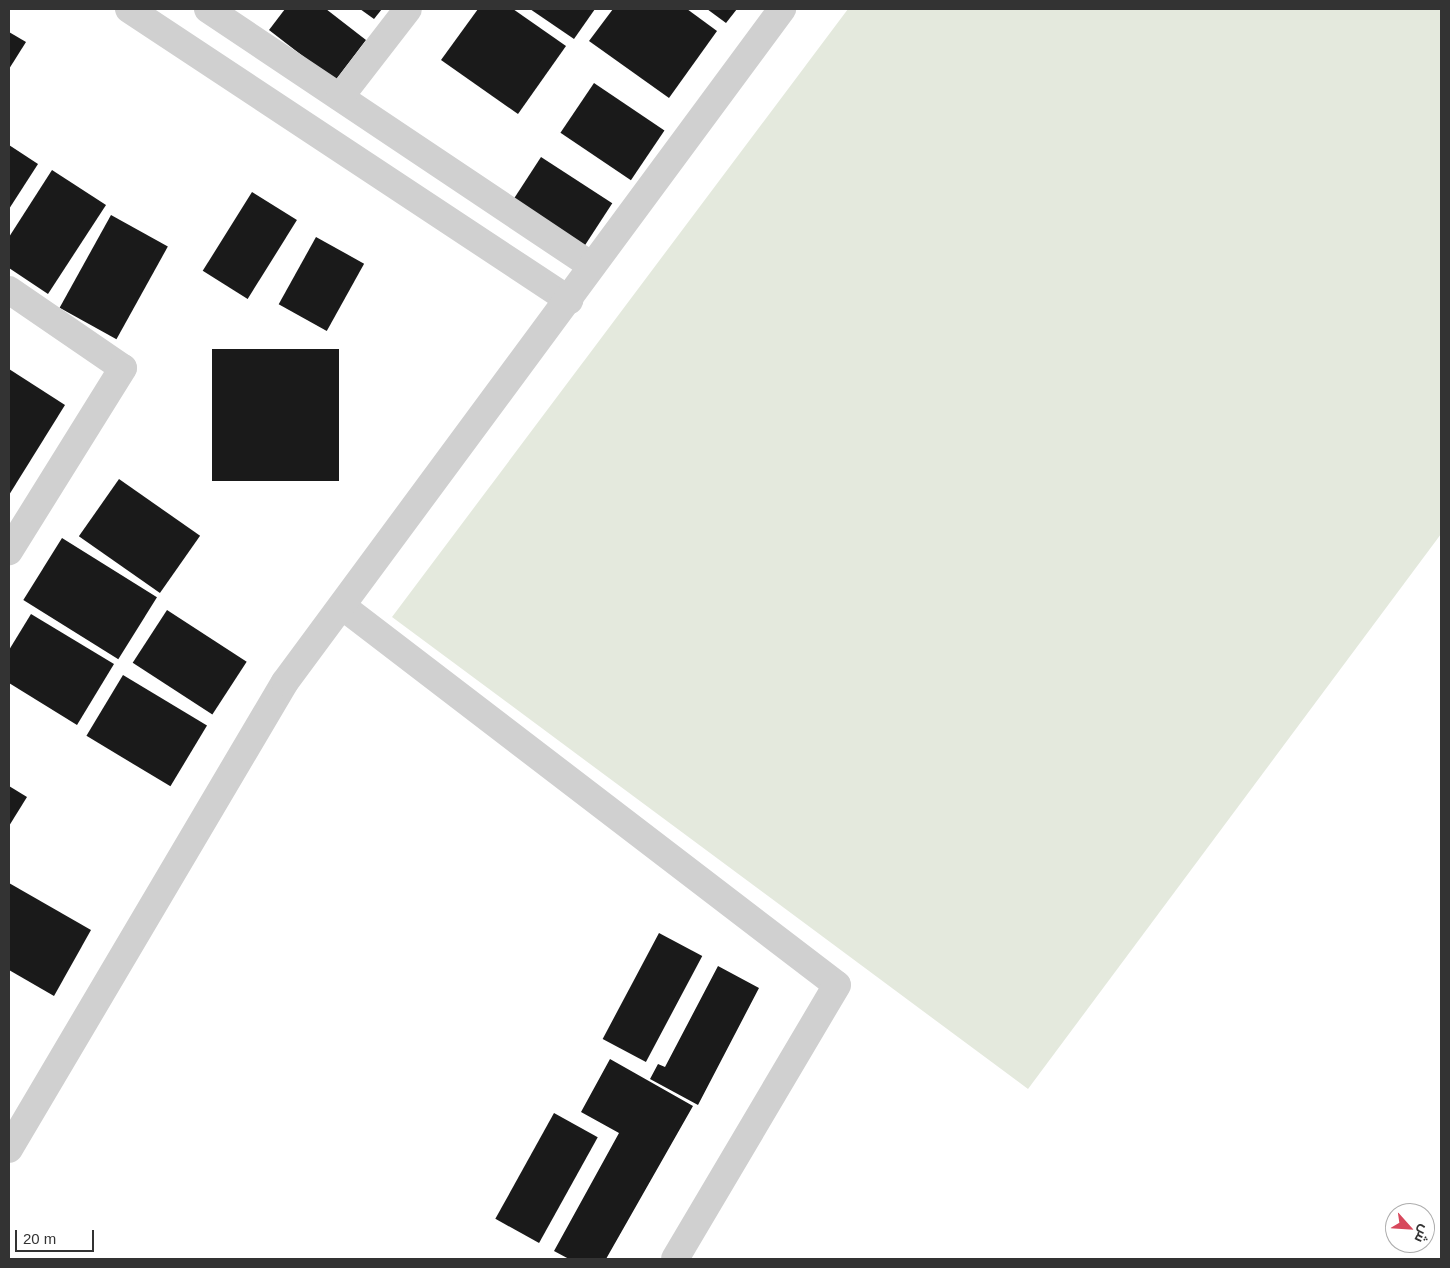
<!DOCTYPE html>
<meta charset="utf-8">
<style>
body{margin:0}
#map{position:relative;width:1450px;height:1268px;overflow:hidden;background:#fff;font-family:Helvetica,Cairo,sans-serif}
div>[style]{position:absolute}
.green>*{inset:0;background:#e4e9dd}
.building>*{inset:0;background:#1a1a1a;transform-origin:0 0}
.minor>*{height:28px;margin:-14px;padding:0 14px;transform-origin:14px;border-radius:14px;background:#d0d0d0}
span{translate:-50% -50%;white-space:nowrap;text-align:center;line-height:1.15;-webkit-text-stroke:5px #fff;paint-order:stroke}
.frame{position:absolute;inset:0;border:10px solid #333;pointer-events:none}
.north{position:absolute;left:1385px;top:1203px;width:50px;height:50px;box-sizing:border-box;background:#fff;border:1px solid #adadad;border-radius:50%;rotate:116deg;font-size:14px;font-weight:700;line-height:20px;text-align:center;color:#333}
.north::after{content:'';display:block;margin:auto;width:18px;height:22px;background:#d7485c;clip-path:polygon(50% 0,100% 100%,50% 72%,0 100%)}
.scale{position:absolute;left:15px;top:1230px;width:79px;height:22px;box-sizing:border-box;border:2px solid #333;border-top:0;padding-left:6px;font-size:15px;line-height:18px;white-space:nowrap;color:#333;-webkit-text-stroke:4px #fff;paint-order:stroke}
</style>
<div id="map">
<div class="green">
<i style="clip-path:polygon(848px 9px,1441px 9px,1441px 534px,1028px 1089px,392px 617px)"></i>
</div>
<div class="building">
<i style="clip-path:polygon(285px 9px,326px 9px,366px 40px,335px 81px,269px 30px)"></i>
<i style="clip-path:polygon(360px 9px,382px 9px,374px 19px)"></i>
<i style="clip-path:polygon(478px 9px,513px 9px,566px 46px,518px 114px,441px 60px)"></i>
<i style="clip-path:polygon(530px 9px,595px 9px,574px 39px)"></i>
<i style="clip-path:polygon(613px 9px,687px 9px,717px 31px,669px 98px,589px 41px)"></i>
<i style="clip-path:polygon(707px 9px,737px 9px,726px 23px)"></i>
<i style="clip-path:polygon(9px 32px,26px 42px,9px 69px)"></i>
<i style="left:594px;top:83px;width:85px;height:60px;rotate:34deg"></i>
<i style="clip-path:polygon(9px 145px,38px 164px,9px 209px)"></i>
<i style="left:541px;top:157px;width:85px;height:54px;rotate:33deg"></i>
<i style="clip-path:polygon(52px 170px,106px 205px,48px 294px,9px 268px,9px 237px)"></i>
<i style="left:252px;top:192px;width:53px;height:93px;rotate:32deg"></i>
<i style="left:111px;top:215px;width:65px;height:106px;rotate:29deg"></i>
<i style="left:316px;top:237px;width:55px;height:77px;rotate:29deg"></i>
<i style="left:212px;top:349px;width:127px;height:132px"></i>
<i style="clip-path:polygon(9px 369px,65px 405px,9px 495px)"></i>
<i style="left:119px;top:479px;width:99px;height:70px;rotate:35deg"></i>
<i style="left:62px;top:538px;width:112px;height:73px;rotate:32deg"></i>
<i style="left:167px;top:610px;width:95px;height:63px;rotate:33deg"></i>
<i style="clip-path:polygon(31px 614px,114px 664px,77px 725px,9px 683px,9px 650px)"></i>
<i style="left:123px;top:675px;width:98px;height:71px;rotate:31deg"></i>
<i style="clip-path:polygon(9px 786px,27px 797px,9px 826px)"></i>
<i style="clip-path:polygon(9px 883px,91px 930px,54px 996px,9px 970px)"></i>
<i style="left:659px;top:933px;width:49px;height:120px;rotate:28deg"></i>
<i style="clip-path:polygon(718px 966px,759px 988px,698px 1105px,650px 1079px,658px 1064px,665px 1067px)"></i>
<i style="clip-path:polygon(610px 1059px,693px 1106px,606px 1259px,569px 1259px,554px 1251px,619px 1133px,581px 1112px)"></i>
<i style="left:554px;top:1113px;width:50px;height:121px;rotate:29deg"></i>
</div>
<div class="minor">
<i style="left:129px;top:9px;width:528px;rotate:33.48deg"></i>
<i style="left:208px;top:9px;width:461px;rotate:33.8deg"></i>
<i style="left:340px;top:97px;width:111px;rotate:-52.3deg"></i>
<i style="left:9px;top:290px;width:138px;rotate:34.4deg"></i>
<i style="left:123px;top:368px;width:216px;rotate:121.9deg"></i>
<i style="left:342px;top:606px;width:623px;rotate:37.44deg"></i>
<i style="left:837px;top:985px;width:318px;rotate:120.6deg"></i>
<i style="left:9px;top:1149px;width:542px;rotate:-59.42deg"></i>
<i style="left:285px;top:682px;width:837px;rotate:-53.55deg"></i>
</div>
<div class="frame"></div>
<div class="north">ش</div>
<div class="scale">20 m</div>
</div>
